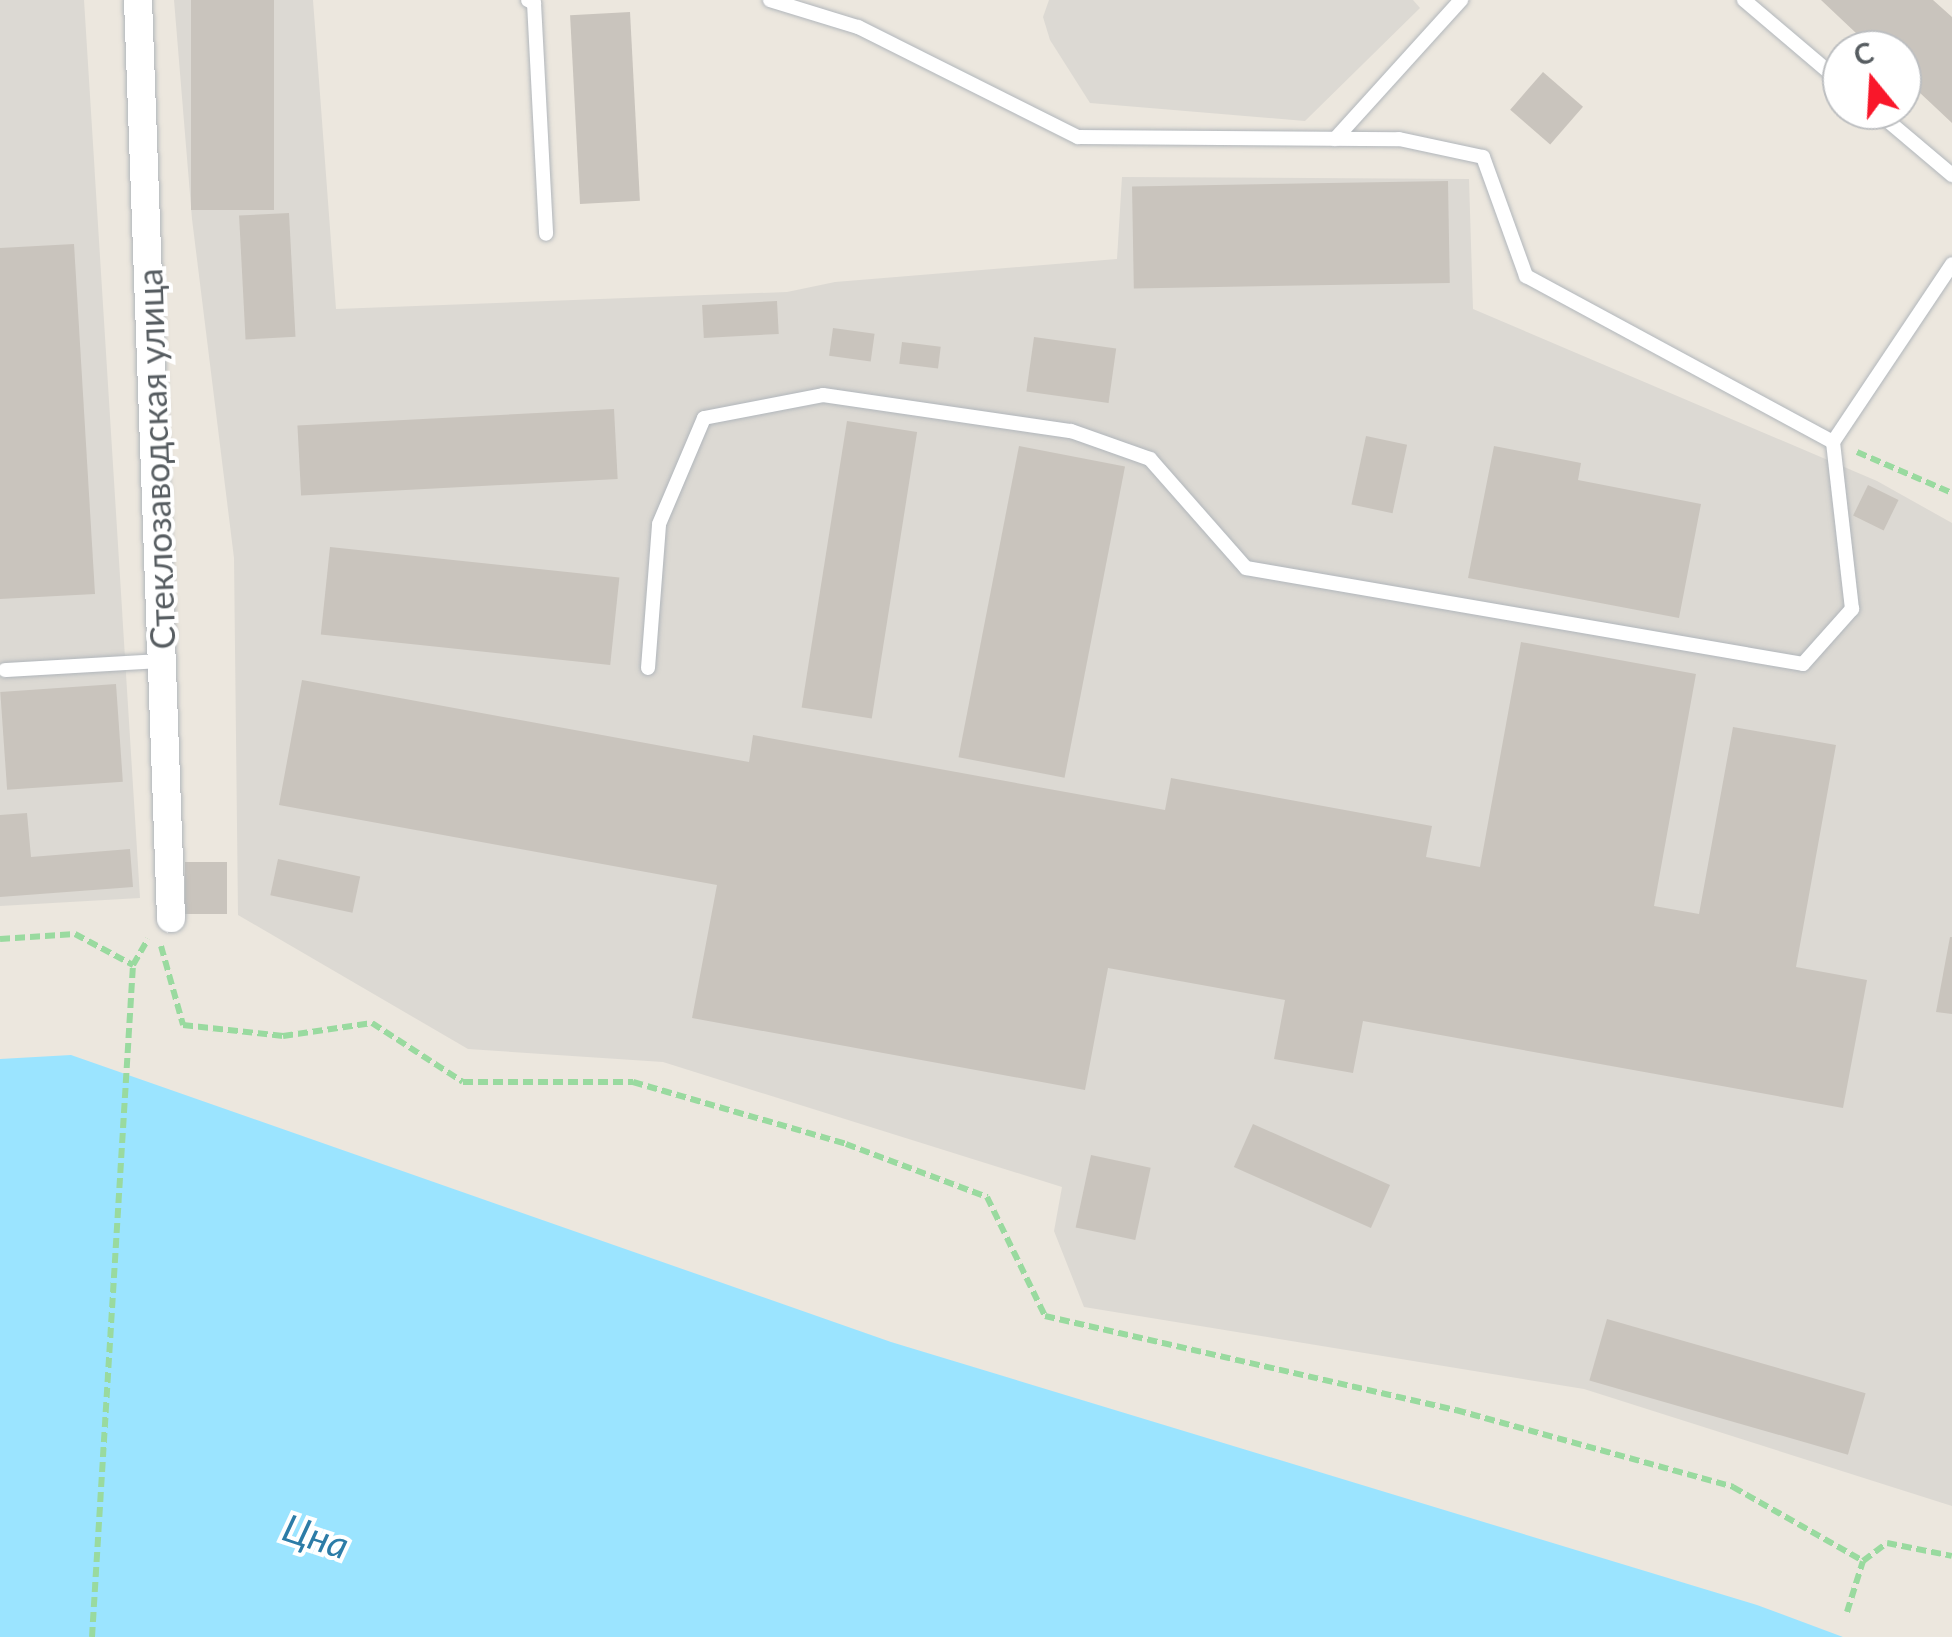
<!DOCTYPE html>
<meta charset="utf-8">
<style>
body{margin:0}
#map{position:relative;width:1952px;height:1637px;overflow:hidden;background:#ece7de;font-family:Lato,sans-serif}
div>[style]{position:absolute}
.industrial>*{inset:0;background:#dcd9d3}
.water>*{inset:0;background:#9be4ff}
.building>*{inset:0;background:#c9c4bd;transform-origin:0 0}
.path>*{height:6px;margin-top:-3px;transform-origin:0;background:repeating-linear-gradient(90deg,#99da9f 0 10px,transparent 0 15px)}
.roads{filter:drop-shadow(0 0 2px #b1b6bb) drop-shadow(0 0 2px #b1b6bb)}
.lane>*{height:14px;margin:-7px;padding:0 7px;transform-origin:7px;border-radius:7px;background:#fff}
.street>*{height:28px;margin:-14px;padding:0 14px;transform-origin:14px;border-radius:14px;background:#fff}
span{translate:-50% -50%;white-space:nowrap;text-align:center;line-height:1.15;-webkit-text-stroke:8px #fff;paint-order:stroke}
.street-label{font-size:35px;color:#575d61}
.water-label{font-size:38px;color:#2c7ca7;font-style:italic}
.north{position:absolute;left:1822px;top:30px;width:100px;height:100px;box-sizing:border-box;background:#fff;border:2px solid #bcbec0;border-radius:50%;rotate:342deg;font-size:28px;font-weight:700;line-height:40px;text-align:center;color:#575d61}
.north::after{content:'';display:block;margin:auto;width:35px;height:45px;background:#f9172a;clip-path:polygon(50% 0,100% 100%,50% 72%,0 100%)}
</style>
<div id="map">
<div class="industrial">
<i style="clip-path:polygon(0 0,84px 0,140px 898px,0 906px)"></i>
<i style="clip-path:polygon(174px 0,313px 0,336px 309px,787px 292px,835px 282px,1117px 259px,1122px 177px,1469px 179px,1473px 309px,1877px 481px,1952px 523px,1952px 1506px,1584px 1389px,1084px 1307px,1054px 1231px,1062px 1187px,663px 1062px,468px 1049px,238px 915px,234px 558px,192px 219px)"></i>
<i style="clip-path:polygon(1049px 0,1413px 0,1420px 8px,1305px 121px,1090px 103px,1050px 40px,1043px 17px)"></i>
</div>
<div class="water">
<i style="clip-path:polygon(71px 1055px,891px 1342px,1757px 1605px,1843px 1637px,0 1637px,0 1059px)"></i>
</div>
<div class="building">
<i style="left:191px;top:0;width:83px;height:210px"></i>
<i style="clip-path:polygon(1821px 0,1933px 0,1952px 17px,1952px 123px,1902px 76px,1902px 50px,1874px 50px)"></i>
<i style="left:630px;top:12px;width:189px;height:60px;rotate:87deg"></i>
<i style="left:1543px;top:72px;width:53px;height:50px;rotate:41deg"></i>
<i style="left:1448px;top:181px;width:102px;height:316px;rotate:89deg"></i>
<i style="left:289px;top:213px;width:124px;height:50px;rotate:87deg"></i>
<i style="clip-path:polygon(74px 244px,95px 594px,0 599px,0 248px)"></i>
<i style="left:777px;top:301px;width:33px;height:75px;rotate:87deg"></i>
<i style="left:833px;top:328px;width:42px;height:28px;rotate:8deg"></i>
<i style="left:1034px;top:337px;width:83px;height:55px;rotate:8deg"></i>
<i style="left:902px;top:342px;width:39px;height:22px;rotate:7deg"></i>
<i style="left:614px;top:409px;width:70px;height:317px;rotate:87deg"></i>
<i style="left:847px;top:421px;width:71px;height:290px;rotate:9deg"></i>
<i style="left:1366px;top:436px;width:42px;height:70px;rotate:12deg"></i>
<i style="left:1019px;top:446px;width:108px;height:317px;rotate:11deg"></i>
<i style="clip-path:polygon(1494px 446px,1581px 463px,1578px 480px,1701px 504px,1679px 618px,1468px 578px)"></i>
<i style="left:1868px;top:485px;width:34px;height:34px;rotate:26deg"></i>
<i style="left:330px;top:547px;width:291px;height:88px;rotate:6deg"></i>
<i style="clip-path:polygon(1521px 642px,1696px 674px,1654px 906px,1699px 914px,1733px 727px,1836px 745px,1796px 967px,1867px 980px,1843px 1108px,1363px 1021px,1353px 1073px,1274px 1059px,1285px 1000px,1108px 968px,1085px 1090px,692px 1018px,717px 885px,279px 805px,302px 680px,749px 762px,753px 735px,1165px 810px,1171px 778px,1432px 826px,1426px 857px,1480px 867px)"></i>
<i style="left:116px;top:684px;width:98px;height:116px;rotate:86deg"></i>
<i style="clip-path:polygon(27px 813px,31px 857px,130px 849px,133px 887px,0 897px,0 815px)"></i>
<i style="left:278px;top:859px;width:84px;height:37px;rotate:12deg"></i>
<i style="left:185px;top:862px;width:42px;height:52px"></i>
<i style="clip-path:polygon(1950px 937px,1952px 937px,1952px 1014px,1936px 1012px)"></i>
<i style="left:1253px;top:1124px;width:150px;height:47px;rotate:24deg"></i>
<i style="left:1091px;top:1155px;width:61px;height:74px;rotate:12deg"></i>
<i style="left:1607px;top:1319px;width:269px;height:64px;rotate:16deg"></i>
</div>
<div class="path">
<i style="left:1857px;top:452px;width:103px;rotate:23.3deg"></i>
<i style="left:0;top:939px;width:75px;rotate:-3.8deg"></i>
<i style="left:75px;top:934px;width:66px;rotate:28.1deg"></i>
<i style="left:161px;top:946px;width:82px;rotate:74.4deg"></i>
<i style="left:183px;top:1025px;width:101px;rotate:6.3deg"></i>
<i style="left:283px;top:1036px;width:90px;rotate:-8.3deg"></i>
<i style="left:372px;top:1023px;width:108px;rotate:33deg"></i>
<i style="left:463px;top:1082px;width:170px"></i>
<i style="left:633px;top:1082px;width:222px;rotate:16.2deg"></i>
<i style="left:846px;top:1144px;width:151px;rotate:20.6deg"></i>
<i style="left:987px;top:1197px;width:132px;rotate:64deg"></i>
<i style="left:1045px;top:1316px;width:422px;rotate:12.9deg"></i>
<i style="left:1456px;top:1410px;width:288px;rotate:15.5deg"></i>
<i style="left:1733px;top:1487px;width:150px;rotate:29.6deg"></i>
<i style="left:1847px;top:1612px;width:53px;rotate:-72.6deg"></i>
<i style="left:1863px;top:1561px;width:30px;rotate:-37deg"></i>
<i style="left:1887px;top:1543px;width:66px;rotate:11.3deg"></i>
<i style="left:92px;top:1637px;width:673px;rotate:-86.51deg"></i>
<i style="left:133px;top:965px;width:30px;rotate:-60deg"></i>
</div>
<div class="roads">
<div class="lane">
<i style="left:528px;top:0;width:7px;rotate:27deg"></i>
<i style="left:534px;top:3px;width:231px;rotate:87deg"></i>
<i style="left:770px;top:0;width:92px;rotate:17.1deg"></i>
<i style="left:858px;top:27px;width:246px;rotate:26.6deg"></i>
<i style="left:1078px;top:137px;width:321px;rotate:0.4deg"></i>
<i style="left:1399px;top:139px;width:86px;rotate:12.1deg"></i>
<i style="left:1483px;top:157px;width:127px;rotate:70.1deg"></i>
<i style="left:1526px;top:276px;width:349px;rotate:28.4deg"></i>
<i style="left:1744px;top:0;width:128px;rotate:40.3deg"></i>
<i style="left:1875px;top:110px;width:101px;rotate:40.2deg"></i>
<i style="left:1335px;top:139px;width:188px;rotate:-47.8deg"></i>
<i style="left:648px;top:668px;width:144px;rotate:-85.6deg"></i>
<i style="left:659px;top:524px;width:115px;rotate:-67deg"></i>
<i style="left:704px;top:418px;width:121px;rotate:-10.9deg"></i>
<i style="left:823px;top:395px;width:251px;rotate:8.3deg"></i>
<i style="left:1071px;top:431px;width:84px;rotate:19.5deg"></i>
<i style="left:1150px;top:459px;width:145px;rotate:48.6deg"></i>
<i style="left:1246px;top:568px;width:565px;rotate:9.78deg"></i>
<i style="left:1803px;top:664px;width:74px;rotate:-48.3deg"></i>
<i style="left:1852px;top:609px;width:168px;rotate:-96.5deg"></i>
<i style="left:1833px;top:442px;width:214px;rotate:-56.2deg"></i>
<i style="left:5px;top:670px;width:157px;rotate:-3.3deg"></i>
</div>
<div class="street">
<i style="left:138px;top:0;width:919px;rotate:87.94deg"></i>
</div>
</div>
<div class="street-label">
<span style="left:155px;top:459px;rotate:-92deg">Стеклозаводская улица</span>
</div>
<div class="water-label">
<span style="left:316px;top:1536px;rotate:18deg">Цна</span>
</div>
<div class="north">С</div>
</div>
